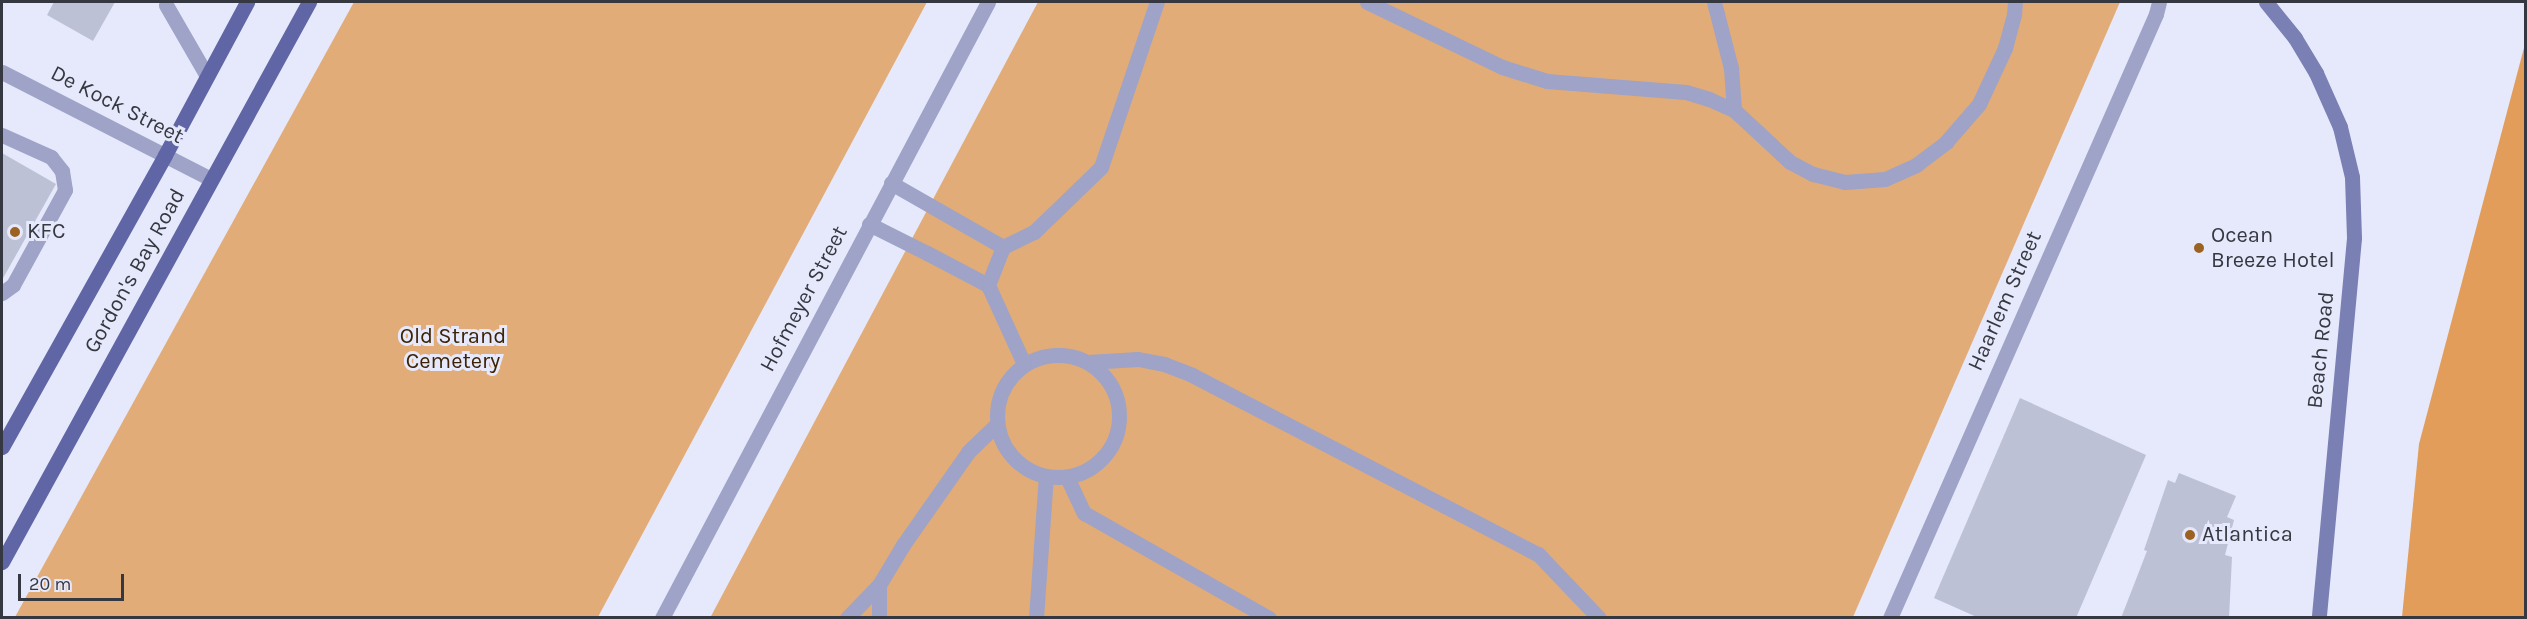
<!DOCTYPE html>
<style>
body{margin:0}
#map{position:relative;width:2527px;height:619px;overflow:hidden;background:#e6e9fb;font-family:Karla,sans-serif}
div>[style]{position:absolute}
.green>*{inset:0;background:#e1ac78}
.water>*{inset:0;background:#e19d59}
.building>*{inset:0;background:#bdc1d6}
.lane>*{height:15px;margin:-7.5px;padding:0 7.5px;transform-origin:7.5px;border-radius:7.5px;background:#9ea3c7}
.lane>.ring{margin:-7.5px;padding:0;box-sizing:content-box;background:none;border:15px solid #9ea3c7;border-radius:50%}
.street>*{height:15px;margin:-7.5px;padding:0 7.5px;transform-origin:7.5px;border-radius:7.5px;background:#9ea3c7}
.secondary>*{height:15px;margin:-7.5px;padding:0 7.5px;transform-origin:7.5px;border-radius:7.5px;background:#7a80b4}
.primary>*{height:15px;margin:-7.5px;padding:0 7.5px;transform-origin:7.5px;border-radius:7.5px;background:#6066a5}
.dots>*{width:16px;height:16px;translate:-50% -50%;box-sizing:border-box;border:3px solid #e6e9fb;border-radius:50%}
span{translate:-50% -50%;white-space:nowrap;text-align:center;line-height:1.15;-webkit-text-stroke:6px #e6e9fb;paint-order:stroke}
.street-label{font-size:22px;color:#363841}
.poi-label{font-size:22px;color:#363841}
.left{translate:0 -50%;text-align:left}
.park-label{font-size:22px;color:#3d2304}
.frame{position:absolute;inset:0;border:3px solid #363841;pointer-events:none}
.scale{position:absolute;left:18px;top:574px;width:106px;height:27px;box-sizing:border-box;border:3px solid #363841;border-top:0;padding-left:8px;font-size:18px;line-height:21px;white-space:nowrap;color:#363841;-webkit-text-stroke:4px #e6e9fb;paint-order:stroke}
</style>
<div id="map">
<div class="green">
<i style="clip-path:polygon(354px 2px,927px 2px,598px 617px,15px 617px)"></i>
<i style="clip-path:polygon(1038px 2px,2120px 2px,1853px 617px,710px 618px)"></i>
</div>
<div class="water">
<i style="clip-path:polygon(2525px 44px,2525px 617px,2402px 617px,2419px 444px)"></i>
</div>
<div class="building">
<i style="clip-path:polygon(54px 2px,115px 2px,93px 41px,47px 15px)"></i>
<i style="clip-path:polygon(2px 153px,56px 184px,2px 280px)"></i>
<i style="clip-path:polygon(2020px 398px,2146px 455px,2076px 618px,1979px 618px,1934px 598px)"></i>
<i style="clip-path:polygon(2179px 473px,2236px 496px,2227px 517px,2234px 520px,2225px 555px,2232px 557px,2229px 618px,2121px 618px,2147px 551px,2144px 550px,2168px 480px,2175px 483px)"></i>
</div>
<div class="lane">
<i style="left:1367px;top:2px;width:150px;rotate:25.7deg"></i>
<i style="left:1502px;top:67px;width:47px;rotate:17.3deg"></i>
<i style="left:1547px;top:81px;width:139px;rotate:4.5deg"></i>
<i style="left:1686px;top:92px;width:24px;rotate:17deg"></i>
<i style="left:1709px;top:99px;width:27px;rotate:24deg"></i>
<i style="left:1734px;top:110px;width:76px;rotate:42.9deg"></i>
<i style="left:1790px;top:162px;width:26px;rotate:28deg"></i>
<i style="left:1813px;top:174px;width:33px;rotate:14deg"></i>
<i style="left:1845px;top:182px;width:40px;rotate:-4.3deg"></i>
<i style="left:1885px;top:179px;width:34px;rotate:-24deg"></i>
<i style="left:1916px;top:165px;width:38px;rotate:-37deg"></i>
<i style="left:1946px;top:142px;width:50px;rotate:-49deg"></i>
<i style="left:1979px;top:104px;width:62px;rotate:-65.1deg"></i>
<i style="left:2005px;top:48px;width:34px;rotate:-75deg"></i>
<i style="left:2014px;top:15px;width:13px;rotate:-86deg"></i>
<i style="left:1714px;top:2px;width:68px;rotate:75.6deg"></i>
<i style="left:1731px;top:68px;width:42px;rotate:85.9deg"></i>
<i style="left:166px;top:5px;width:82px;rotate:60deg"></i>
<i style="left:2px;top:135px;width:54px;rotate:24.2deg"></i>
<i style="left:51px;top:157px;width:18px;rotate:52deg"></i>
<i style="left:62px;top:171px;width:19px;rotate:81deg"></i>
<i style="left:65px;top:190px;width:108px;rotate:118.7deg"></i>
<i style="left:13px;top:285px;width:14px;rotate:144deg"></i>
<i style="left:927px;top:253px;width:69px;rotate:27.7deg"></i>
<i class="ring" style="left:997px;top:355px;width:107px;height:107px"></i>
<i style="left:1088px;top:362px;width:50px;rotate:-3.4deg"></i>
<i style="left:1138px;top:359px;width:26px;rotate:11deg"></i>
<i style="left:1164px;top:364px;width:30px;rotate:21deg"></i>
<i style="left:1192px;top:375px;width:390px;rotate:27.4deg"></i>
<i style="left:1538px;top:554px;width:88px;rotate:46.4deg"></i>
<i style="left:1024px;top:364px;width:87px;rotate:-114.5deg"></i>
<i style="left:988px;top:285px;width:41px;rotate:-68.5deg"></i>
<i style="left:1003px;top:247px;width:34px;rotate:-26deg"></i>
<i style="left:1034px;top:232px;width:93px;rotate:-44.1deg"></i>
<i style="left:1101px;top:167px;width:174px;rotate:-71.3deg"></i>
<i style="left:1067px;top:477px;width:40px;rotate:65deg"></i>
<i style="left:1084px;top:513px;width:213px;rotate:29.6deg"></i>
<i style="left:847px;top:618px;width:46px;rotate:-45.9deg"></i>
<i style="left:879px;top:618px;width:33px;rotate:-90deg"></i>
<i style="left:879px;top:585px;width:47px;rotate:-59deg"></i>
<i style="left:903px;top:545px;width:113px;rotate:-55deg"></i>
<i style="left:968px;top:452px;width:39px;rotate:-44deg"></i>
<i style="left:1036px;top:618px;width:142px;rotate:-86deg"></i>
</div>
<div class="street">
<i style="left:2px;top:72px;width:235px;rotate:27.1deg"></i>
<i style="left:891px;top:183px;width:129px;rotate:29.7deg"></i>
<i style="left:869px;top:224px;width:65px;rotate:26.6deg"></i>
<i style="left:662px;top:618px;width:697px;rotate:-62.11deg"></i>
<i style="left:1890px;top:618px;width:660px;rotate:-66.23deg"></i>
<i style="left:2156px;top:14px;width:12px;rotate:-76deg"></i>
</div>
<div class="secondary">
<i style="left:2266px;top:2px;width:46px;rotate:51.1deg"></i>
<i style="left:2295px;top:38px;width:41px;rotate:59deg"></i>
<i style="left:2316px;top:73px;width:59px;rotate:66deg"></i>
<i style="left:2340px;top:127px;width:51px;rotate:76.5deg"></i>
<i style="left:2352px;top:177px;width:61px;rotate:88.1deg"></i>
<i style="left:2354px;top:238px;width:382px;rotate:95.3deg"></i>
</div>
<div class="primary">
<i style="left:2px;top:447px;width:334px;rotate:-60.8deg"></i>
<i style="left:165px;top:155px;width:174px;rotate:-61.8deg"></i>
<i style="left:2px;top:562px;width:639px;rotate:-61.27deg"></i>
</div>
<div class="dots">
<i style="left:15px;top:232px;background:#9c6221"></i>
<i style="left:2199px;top:248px;background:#9c6221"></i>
<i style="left:2190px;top:535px;background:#9c6221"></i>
</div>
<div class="street-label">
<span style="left:117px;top:105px;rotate:27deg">De Kock Street</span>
<span style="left:135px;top:271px;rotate:-61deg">Gordon's Bay Road</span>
<span style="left:804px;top:299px;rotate:-62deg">Hofmeyer Street</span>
<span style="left:2005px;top:301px;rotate:-66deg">Haarlem Street</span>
<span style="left:2321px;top:350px;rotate:-84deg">Beach Road</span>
</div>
<div class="poi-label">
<span class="left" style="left:27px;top:232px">KFC</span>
<span class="left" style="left:2211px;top:248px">Ocean<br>Breeze Hotel</span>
<span class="left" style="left:2202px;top:535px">Atlantica</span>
</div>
<div class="park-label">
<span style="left:453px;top:349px">Old Strand<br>Cemetery</span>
</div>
<div class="frame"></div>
<div class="scale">20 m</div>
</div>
